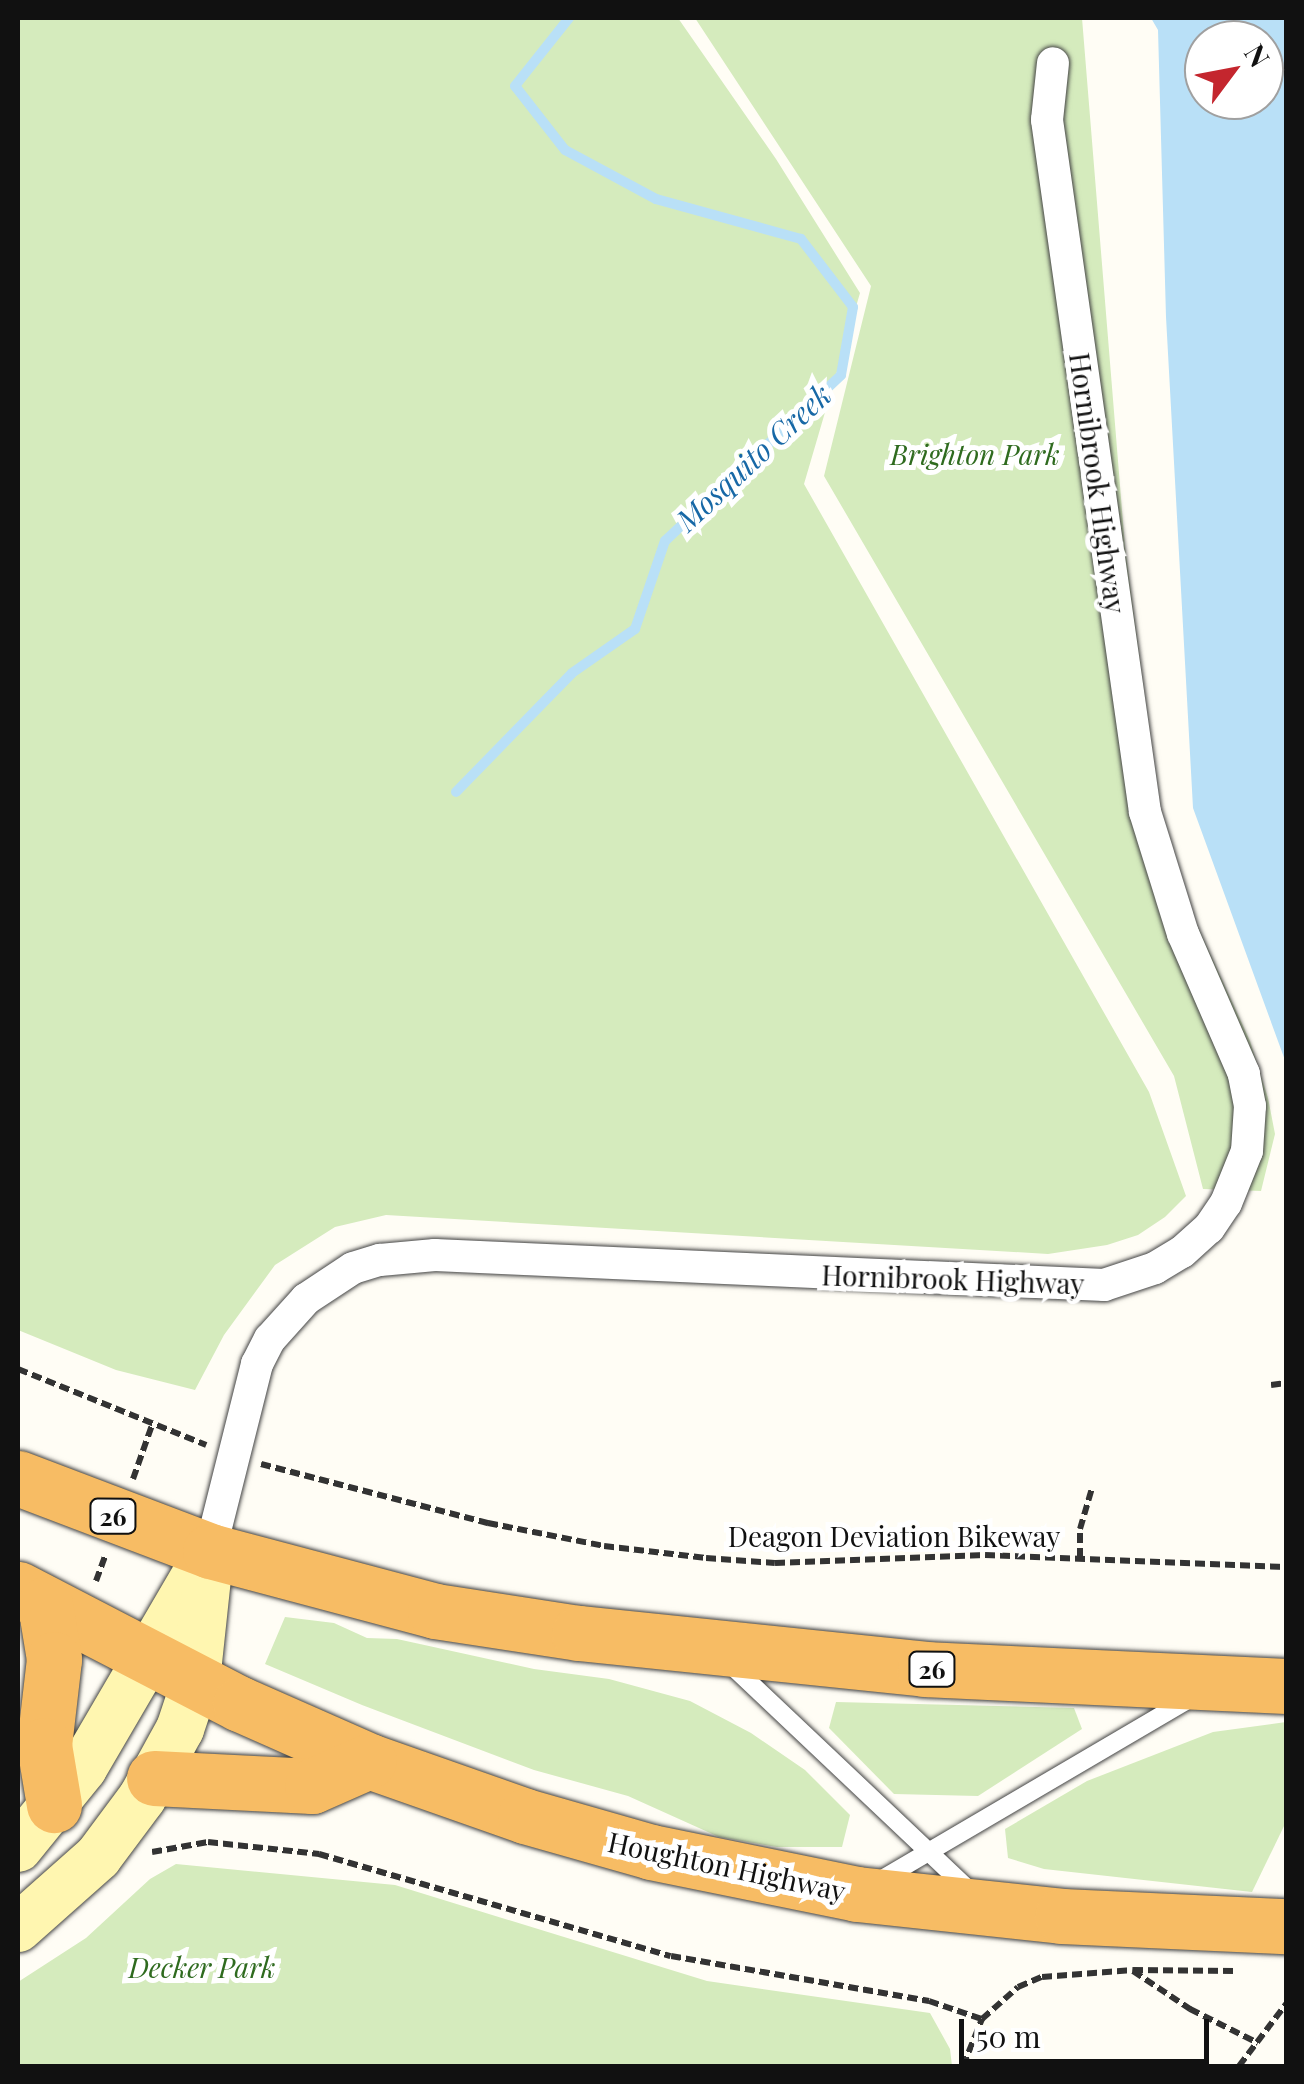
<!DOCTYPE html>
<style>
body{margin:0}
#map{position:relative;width:1304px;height:2084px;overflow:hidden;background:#fffdf5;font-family:"Playfair Display",serif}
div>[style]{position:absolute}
.green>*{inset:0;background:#d5ebbd}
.water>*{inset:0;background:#b9e0f7}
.stream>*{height:10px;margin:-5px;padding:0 5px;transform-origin:5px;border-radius:5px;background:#b9e0f7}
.path>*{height:6px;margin-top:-3px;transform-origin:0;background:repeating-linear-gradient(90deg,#333 0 10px,transparent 0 15px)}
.roads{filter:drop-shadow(0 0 2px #444) drop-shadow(0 0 2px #444)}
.service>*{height:18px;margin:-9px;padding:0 9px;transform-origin:9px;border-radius:9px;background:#fff}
.minor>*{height:32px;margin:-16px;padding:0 16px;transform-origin:16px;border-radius:16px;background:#fff}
.secondary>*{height:48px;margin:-24px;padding:0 24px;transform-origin:24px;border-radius:24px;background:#fff6b0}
.trunk>*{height:55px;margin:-27.5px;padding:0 27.5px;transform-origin:27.5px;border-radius:27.5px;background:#f7bc64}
span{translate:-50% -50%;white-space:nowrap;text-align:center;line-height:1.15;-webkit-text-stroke:10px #fff;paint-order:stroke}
.shield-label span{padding:2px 8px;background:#fff;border:2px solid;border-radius:8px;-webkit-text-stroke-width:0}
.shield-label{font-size:25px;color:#111;font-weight:700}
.park-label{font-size:28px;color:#2f6b1f;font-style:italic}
.street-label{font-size:28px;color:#111}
.water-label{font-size:30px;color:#1768a6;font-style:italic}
.frame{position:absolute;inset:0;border:20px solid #111;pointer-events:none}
.north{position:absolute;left:1184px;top:20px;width:100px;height:100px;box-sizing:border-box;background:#fff;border:2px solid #a0a0a0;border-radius:50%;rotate:58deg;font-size:28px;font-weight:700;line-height:40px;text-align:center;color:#111}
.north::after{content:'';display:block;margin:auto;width:35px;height:45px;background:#c4262e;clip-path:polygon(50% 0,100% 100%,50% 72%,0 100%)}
.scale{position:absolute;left:959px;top:2019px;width:250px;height:45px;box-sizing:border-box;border:5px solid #111;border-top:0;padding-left:12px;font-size:30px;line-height:35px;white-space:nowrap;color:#111;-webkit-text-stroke:8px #fff;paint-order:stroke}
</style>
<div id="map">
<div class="green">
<i style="clip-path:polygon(18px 18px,678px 18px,776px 159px,860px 293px,804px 484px,1149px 1092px,1186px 1196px,1165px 1217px,1138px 1235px,1107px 1245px,1048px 1254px,386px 1215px,335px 1227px,275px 1265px,224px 1335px,195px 1390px,116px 1370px,18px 1330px)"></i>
<i style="clip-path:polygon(695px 18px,1082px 18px,1125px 547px,1160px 811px,1192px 914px,1250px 1041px,1268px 1098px,1275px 1134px,1261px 1191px,1203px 1189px,1174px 1076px,824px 476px,871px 286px)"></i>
<i style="clip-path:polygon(285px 1617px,334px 1623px,367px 1638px,397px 1639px,534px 1669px,609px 1679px,690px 1701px,751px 1733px,805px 1770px,850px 1815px,842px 1847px,777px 1847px,719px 1837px,628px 1796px,534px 1770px,362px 1705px,265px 1664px)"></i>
<i style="clip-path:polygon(836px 1702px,1074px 1708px,1082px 1729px,978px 1796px,894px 1794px,829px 1728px)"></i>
<i style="clip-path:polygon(1286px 1722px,1286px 1822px,1252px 1892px,1044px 1869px,1008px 1858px,1005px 1829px,1087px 1781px,1213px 1732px)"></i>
<i style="clip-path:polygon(176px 1864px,395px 1885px,707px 1981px,930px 2013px,950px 2049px,952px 2066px,18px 2066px,18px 1982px,86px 1938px,150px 1879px)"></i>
</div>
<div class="water">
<i style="clip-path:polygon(evenodd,1151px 18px,1286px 18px,1286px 1063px,1193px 808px,1166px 317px,1158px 30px,1151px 18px,1204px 40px,1264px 40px,1264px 100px,1204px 100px,1204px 40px)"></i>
</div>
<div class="stream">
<i style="left:456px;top:792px;width:166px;rotate:-45.7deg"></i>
<i style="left:572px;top:673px;width:77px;rotate:-34.9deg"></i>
<i style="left:635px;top:629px;width:93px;rotate:-71.2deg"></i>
<i style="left:665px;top:541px;width:242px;rotate:-43.3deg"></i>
<i style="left:841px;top:375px;width:69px;rotate:-80deg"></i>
<i style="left:853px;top:307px;width:86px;rotate:-127.4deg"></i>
<i style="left:801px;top:239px;width:150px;rotate:-164.6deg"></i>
<i style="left:656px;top:199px;width:103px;rotate:-151.7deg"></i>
<i style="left:565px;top:150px;width:81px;rotate:-128deg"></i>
<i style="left:515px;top:86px;width:87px;rotate:-51.5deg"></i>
</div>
<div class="path">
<i style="left:18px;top:1369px;width:203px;rotate:22deg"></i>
<i style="left:1271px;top:1385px;width:15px;rotate:-8deg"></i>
<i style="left:261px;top:1464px;width:235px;rotate:14.6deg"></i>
<i style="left:488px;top:1523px;width:118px;rotate:11.2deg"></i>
<i style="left:604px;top:1546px;width:103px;rotate:6.7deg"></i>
<i style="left:706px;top:1558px;width:69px;rotate:4.1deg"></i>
<i style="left:775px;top:1563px;width:210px;rotate:-2.2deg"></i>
<i style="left:985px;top:1555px;width:301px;rotate:2.3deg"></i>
<i style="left:133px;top:1479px;width:57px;rotate:-70.6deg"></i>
<i style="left:1080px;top:1558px;width:29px;rotate:-90deg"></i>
<i style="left:1080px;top:1529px;width:43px;rotate:-73.7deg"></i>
<i style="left:96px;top:1581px;width:27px;rotate:-70deg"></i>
<i style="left:152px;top:1852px;width:57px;rotate:-10.1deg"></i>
<i style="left:208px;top:1842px;width:112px;rotate:6.2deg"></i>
<i style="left:319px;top:1854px;width:366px;rotate:16.2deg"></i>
<i style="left:671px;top:1956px;width:262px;rotate:9.9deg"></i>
<i style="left:929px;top:2001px;width:56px;rotate:18.8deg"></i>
<i style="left:1133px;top:1971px;width:69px;rotate:33.7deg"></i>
<i style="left:1190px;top:2009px;width:76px;rotate:26.6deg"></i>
<i style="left:963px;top:2066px;width:51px;rotate:-68deg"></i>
<i style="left:982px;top:2019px;width:48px;rotate:-41.6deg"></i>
<i style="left:1018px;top:1987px;width:26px;rotate:-23deg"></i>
<i style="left:1042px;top:1977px;width:91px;rotate:-4.4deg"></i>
<i style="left:1133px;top:1970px;width:102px;rotate:0.6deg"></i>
<i style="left:1239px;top:2066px;width:78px;rotate:-52.8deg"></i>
</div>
<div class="roads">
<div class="service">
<i style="left:729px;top:1663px;width:335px;rotate:43.4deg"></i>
<i style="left:879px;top:1881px;width:364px;rotate:-30.4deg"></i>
</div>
<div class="minor">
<i style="left:210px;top:1551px;width:193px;rotate:-75.9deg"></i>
<i style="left:257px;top:1364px;width:28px;rotate:-63deg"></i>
<i style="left:270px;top:1339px;width:54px;rotate:-48deg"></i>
<i style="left:306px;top:1299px;width:56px;rotate:-33.4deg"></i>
<i style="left:353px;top:1268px;width:28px;rotate:-17deg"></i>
<i style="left:380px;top:1260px;width:55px;rotate:-5.2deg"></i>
<i style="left:435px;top:1255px;width:670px;rotate:2.57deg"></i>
<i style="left:1104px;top:1285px;width:54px;rotate:-18.4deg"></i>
<i style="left:1155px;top:1268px;width:31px;rotate:-31deg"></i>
<i style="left:1182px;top:1252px;width:36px;rotate:-42deg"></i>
<i style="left:1209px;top:1228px;width:30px;rotate:-56deg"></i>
<i style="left:1226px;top:1203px;width:56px;rotate:-68deg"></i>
<i style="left:1247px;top:1151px;width:45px;rotate:-86.2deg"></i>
<i style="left:1250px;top:1106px;width:33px;rotate:-101deg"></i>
<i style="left:1244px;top:1074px;width:153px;rotate:-113.5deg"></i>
<i style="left:1183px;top:934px;width:128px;rotate:-107.3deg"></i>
<i style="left:1145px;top:812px;width:699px;rotate:-98.06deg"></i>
<i style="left:1047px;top:120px;width:57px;rotate:-84deg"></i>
</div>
<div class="secondary">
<i style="left:18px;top:1848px;width:103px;rotate:-50.9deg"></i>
<i style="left:83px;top:1768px;width:238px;rotate:-59.7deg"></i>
<i style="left:18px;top:1928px;width:107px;rotate:-41.6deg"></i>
<i style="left:98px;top:1857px;width:74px;rotate:-53.3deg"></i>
<i style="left:142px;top:1798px;width:79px;rotate:-61.2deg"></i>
<i style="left:180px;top:1729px;width:51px;rotate:-71.6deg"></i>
<i style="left:196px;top:1681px;width:131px;rotate:-83.9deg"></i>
</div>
<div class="trunk">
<i style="left:18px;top:1478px;width:205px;rotate:20.8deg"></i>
<i style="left:210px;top:1551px;width:233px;rotate:14.9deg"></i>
<i style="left:435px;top:1611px;width:146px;rotate:8.7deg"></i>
<i style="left:579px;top:1633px;width:348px;rotate:5.9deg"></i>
<i style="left:925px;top:1669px;width:361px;rotate:2.7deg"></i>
<i style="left:18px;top:1589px;width:250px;rotate:27.4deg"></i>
<i style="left:240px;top:1704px;width:141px;rotate:23.8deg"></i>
<i style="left:369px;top:1761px;width:165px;rotate:19.4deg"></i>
<i style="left:525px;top:1816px;width:131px;rotate:15.9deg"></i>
<i style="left:651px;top:1852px;width:210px;rotate:11.5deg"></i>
<i style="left:857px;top:1894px;width:206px;rotate:6.1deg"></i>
<i style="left:1062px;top:1916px;width:224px;rotate:2.6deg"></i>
<i style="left:45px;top:1604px;width:56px;rotate:80.7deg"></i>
<i style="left:54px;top:1659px;width:87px;rotate:96.6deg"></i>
<i style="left:44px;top:1745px;width:61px;rotate:80.5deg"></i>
<i style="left:154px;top:1778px;width:158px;rotate:2.9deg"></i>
<i style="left:312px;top:1786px;width:62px;rotate:-23.7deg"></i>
</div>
</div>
<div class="shield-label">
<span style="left:113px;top:1516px">26</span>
<span style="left:932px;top:1669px">26</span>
</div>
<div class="park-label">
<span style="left:975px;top:454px">Brighton Park</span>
<span style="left:202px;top:1967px">Decker Park</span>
</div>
<div class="street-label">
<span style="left:1098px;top:483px;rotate:82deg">Hornibrook Highway</span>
<span style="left:953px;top:1279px;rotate:2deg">Hornibrook Highway</span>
<span style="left:894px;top:1536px">Deagon Deviation Bikeway</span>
<span style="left:727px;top:1866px;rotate:12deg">Houghton Highway</span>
</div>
<div class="water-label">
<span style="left:753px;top:457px;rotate:-43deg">Mosquito Creek</span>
</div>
<div class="frame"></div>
<div class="north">N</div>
<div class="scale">50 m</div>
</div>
